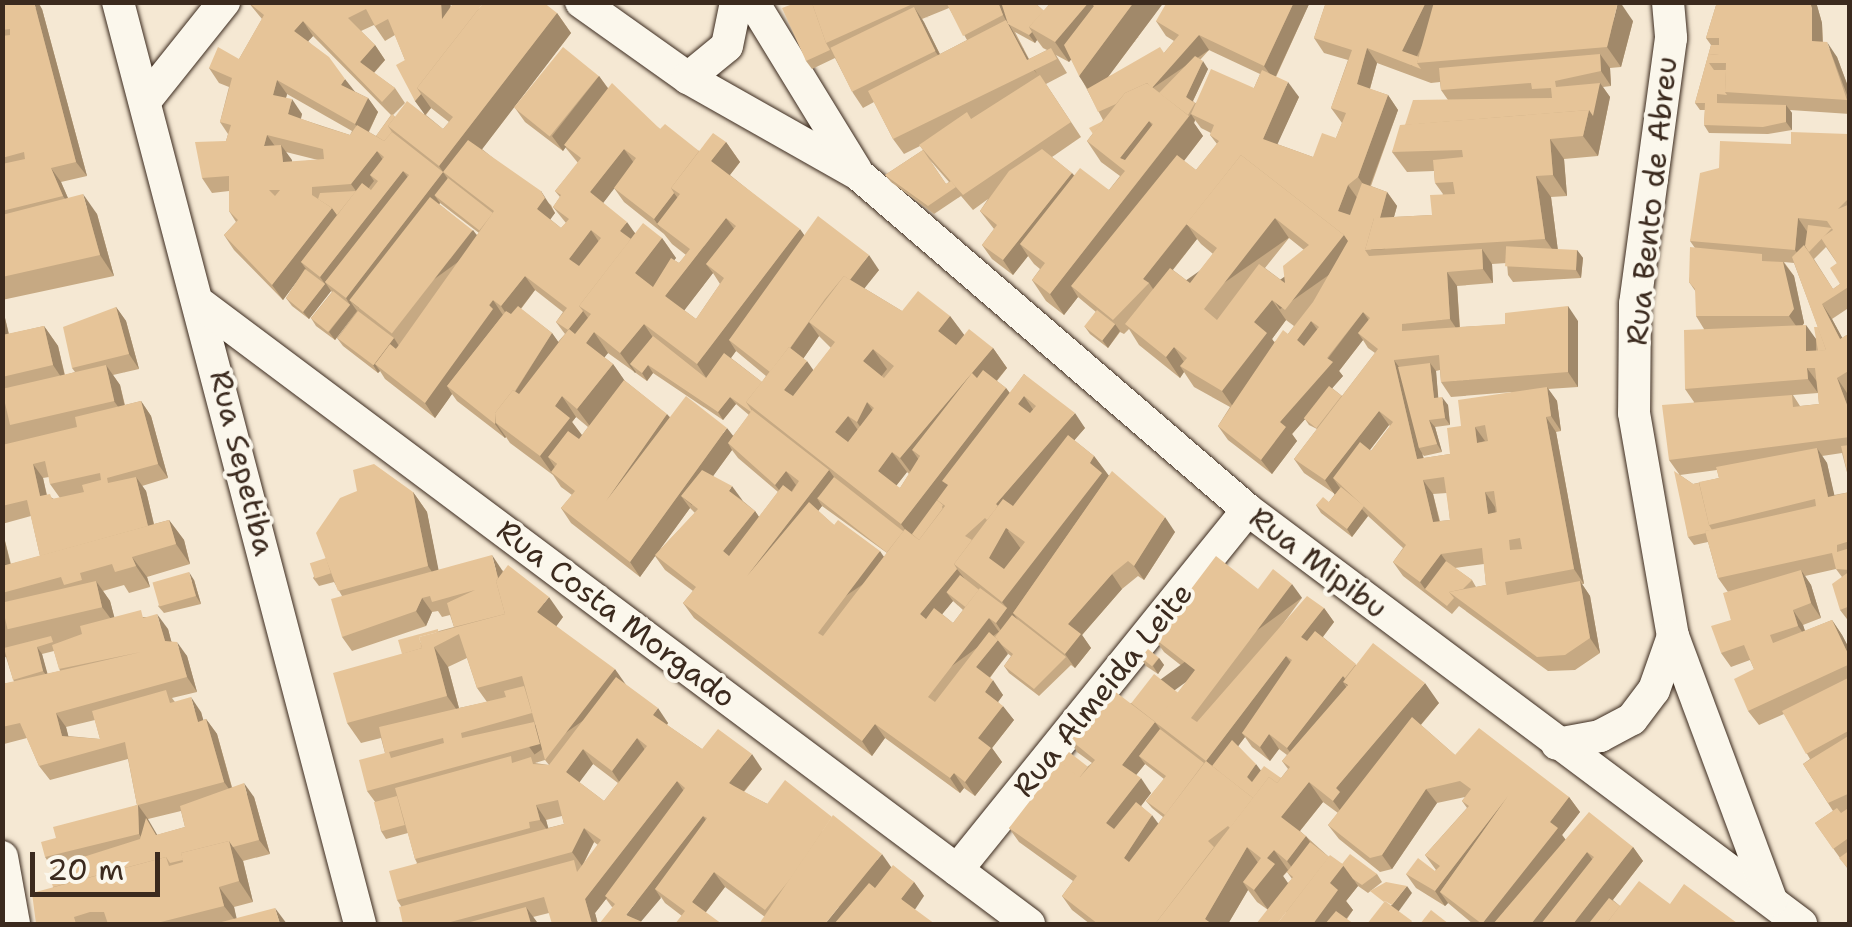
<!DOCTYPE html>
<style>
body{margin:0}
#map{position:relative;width:1852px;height:927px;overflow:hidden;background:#f5e8d3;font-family:"Shantell Sans",sans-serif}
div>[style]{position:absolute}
.roads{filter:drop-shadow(0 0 2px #3b2a1e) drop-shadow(0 0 2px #3b2a1e)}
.street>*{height:32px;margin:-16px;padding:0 16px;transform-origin:16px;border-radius:16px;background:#fbf7ec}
.wall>*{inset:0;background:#c6a983}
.shaded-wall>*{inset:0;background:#a1896a;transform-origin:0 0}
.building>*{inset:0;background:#e6c498;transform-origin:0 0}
span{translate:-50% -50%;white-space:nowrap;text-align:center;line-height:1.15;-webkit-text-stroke:8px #fbf7ec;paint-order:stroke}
.street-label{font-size:30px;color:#3b2a1e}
.frame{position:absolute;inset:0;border:5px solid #3b2a1e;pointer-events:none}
.scale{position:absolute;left:30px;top:852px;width:130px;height:45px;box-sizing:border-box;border:5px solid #3b2a1e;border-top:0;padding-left:12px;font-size:30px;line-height:35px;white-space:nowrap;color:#3b2a1e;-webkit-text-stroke:8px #fbf7ec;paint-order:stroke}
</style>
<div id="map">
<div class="roads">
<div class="street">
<i style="left:118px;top:2px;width:953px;rotate:75.29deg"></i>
<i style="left:581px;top:2px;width:131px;rotate:35.4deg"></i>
<i style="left:688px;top:78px;width:195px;rotate:29.5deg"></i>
<i style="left:858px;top:174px;width:515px;rotate:40.75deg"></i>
<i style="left:1248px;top:510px;width:691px;rotate:36.82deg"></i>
<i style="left:753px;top:2px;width:197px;rotate:58.5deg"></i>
<i style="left:1668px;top:2px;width:36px;rotate:85deg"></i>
<i style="left:1671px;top:38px;width:268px;rotate:97.7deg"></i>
<i style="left:1635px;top:304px;width:109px;rotate:90.5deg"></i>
<i style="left:1634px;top:413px;width:226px;rotate:80.1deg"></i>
<i style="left:1673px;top:636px;width:282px;rotate:69.6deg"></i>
<i style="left:688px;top:78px;width:50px;rotate:-39.4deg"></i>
<i style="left:727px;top:46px;width:45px;rotate:-78.4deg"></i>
<i style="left:145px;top:101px;width:127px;rotate:-51.4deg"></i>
<i style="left:202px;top:305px;width:1033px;rotate:36.81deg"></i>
<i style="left:1557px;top:744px;width:44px;rotate:-10.5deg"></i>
<i style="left:1600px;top:736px;width:36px;rotate:-28deg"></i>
<i style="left:1632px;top:719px;width:36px;rotate:-53deg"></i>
<i style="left:1654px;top:690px;width:57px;rotate:-70.6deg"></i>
<i style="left:2px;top:857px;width:68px;rotate:79.8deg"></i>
<i style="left:957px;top:870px;width:463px;rotate:-51.1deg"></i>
</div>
</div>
<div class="wall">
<i style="clip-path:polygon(2px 2px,42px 9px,87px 176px,61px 182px,68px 198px,97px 214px,114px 276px,2px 300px)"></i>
<i style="clip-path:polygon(evenodd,248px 2px,450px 2px,451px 7px,557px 13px,571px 33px,482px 149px,551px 205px,555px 213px,550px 219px,561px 228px,566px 223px,553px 207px,560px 197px,555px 191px,578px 163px,565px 147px,563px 151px,525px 122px,515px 108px,599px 76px,608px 88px,660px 129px,699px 151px,726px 142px,740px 162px,730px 175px,804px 235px,879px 270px,864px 288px,902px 311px,950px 316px,964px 335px,993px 348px,1007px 368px,997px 381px,1006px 388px,1010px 393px,1024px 374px,1085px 428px,1074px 440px,1094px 456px,1109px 476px,1175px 532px,1144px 580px,1138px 576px,1122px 589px,1082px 635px,1091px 648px,1075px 668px,1071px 665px,1039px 696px,1009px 673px,1004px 666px,1011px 656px,1007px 653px,990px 678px,1003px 695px,998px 702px,1014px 720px,992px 748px,1002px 762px,975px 796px,964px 788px,960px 793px,885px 738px,872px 756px,694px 618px,683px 603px,693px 591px,665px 570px,655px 556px,640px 577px,571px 523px,561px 508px,572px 495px,561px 487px,553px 475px,510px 443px,506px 437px,505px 438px,457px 401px,452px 394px,435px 418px,385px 379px,380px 371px,378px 373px,343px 346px,337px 338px,357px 311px,335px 340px,316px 326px,311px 318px,332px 292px,331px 291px,309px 319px,292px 306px,286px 298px,300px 277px,283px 300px,234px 250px,224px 235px,236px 222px,229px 211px,229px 191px,212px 193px,202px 178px,226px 141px,228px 134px,220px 122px,229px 87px,219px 83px,209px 68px,239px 59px,262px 19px,248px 2px,374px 25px,385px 41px,395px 35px,405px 60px,415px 101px,425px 114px,395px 117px,393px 115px,405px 103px,395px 88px,374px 73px,385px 60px,375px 45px,361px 31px,374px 25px,248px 2px,313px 36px,391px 115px,376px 136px,369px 132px,378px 112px,368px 98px,354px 91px,308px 41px,313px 36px,248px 2px,287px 94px,352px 131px,350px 135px,301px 119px,302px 114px,286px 98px,287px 94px,248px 2px,431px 108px,449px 122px,443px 129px,426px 115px,431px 108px,248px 2px,286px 152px,318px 160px,292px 162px,286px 152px,248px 2px,614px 188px,624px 202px,664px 234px,672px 244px,686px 255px,679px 263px,674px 260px,676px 258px,662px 238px,635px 233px,603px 203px,614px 188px,248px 2px,440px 203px,479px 233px,477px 235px,439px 204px,440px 203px,248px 2px,713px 273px,720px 284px,696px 319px,684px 310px,713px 273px,248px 2px,535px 290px,563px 312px,556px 322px,565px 334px,558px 342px,552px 333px,521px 309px,535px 290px,248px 2px,819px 336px,831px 348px,813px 371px,803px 359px,819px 336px,248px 2px,736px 351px,766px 376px,762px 382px,731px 358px,736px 351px,248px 2px,608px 353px,647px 381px,653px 373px,723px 420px,736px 404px,749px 415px,733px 436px,670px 417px,624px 380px,613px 364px,604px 357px,608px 353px,248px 2px,576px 417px,588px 427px,582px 435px,572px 422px,576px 417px,248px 2px,732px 450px,738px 458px,778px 492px,759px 517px,755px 511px,713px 476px,732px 450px,248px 2px,907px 472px,909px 474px,900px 488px,896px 486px,907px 472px,248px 2px,822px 506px,887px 553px,884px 557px,834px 525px,818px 511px,822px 506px,248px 2px,690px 508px,695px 513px,657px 553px,690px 508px,248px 2px,953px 601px,963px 610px,953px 623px,942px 614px,953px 601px)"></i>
<i style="clip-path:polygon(evenodd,798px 2px,1034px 2px,1044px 11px,1051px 2px,1164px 2px,1108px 77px,1164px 53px,1174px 41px,1166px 36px,1156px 21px,1310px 2px,1276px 77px,1299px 97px,1277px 144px,1313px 157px,1336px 138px,1342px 123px,1331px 108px,1348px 60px,1324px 53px,1314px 38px,1326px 2px,1432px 2px,1433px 5px,1633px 21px,1621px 67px,1610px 68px,1611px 86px,1603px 87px,1610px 97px,1598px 156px,1564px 159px,1567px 196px,1551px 197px,1558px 251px,1577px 250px,1583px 258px,1581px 278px,1513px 282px,1508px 275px,1507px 263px,1492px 264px,1493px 283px,1457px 286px,1460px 327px,1578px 321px,1578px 387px,1548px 389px,1557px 401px,1561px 431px,1556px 432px,1584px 584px,1582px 584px,1590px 596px,1600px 653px,1575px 670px,1548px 671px,1459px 606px,1452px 614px,1403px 576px,1393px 562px,1403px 548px,1368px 516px,1352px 537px,1321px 513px,1316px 505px,1329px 502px,1335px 494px,1304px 473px,1294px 459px,1317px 429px,1309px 425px,1305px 419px,1292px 434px,1297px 441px,1272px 474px,1228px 440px,1218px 426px,1230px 407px,1194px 387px,1184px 372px,1180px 378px,1139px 345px,1129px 329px,1124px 334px,1120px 332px,1108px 348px,1090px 334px,1085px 327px,1096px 312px,1078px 297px,1064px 315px,1046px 301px,1032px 280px,1040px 269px,1034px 264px,1028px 256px,1013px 275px,992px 259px,982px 245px,994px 229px,980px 211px,988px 199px,973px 210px,961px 196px,934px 214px,891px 182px,885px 175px,923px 150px,920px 146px,904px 154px,893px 139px,874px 102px,863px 108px,853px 93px,835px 58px,812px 69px,806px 61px,798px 2px,949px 8px,967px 40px,940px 54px,922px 19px,949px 8px,798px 2px,1015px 32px,1035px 43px,1037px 40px,1043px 48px,1047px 50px,1029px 59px,1015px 32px,798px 2px,1209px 50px,1260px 74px,1254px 88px,1195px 103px,1193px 101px,1208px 69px,1200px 60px,1209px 50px,798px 2px,1056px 55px,1069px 62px,1071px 59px,1103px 120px,1087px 141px,1101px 162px,1120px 176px,1109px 190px,1074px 175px,1052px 157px,1081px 137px,1046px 84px,1067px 73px,1056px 55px,798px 2px,1377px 63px,1431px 83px,1440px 82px,1441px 90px,1448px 100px,1405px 125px,1392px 152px,1407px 172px,1434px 171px,1435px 183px,1443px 194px,1432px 215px,1394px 217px,1397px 206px,1387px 192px,1371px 186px,1398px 110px,1388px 95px,1370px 89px,1377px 63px,798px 2px,1195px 120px,1201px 128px,1211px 133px,1210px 135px,1217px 144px,1196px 170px,1184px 161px,1203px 136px,1194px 123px,1195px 120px,798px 2px,929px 159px,949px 182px,946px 184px,929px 159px,798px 2px,1289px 238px,1304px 250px,1285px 283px,1265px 268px,1289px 238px,798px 2px,1197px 239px,1201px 244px,1213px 254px,1190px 283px,1173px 270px,1197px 239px,798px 2px,1286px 320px,1294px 326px,1288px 334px,1274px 342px,1272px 339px,1286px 320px,798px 2px,1363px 340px,1368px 348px,1375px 353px,1342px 396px,1332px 388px,1343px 376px,1339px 371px,1363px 340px,798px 2px,1440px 370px,1441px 382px,1451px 397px,1512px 392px,1461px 426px,1450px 454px,1424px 458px,1422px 454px,1424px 456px,1442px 452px,1435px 427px,1450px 425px,1448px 405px,1438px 398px,1436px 371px,1440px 370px,798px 2px,1389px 425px,1390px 426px,1371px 451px,1370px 450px,1389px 425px,798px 2px,1447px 493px,1450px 520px,1440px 521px,1433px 494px,1447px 493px,798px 2px,1484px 564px,1486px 585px,1476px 587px,1472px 580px,1455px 568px,1484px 564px)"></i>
<i style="clip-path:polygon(1717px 2px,1816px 2px,1822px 23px,1823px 42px,1837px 57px,1850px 92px,1850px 114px,1790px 110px,1792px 113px,1792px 130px,1768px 134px,1709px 133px,1704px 125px,1705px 110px,1700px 110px,1695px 103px,1711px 45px,1706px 38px)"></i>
<i style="clip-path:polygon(evenodd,1848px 134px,1850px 307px,1832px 319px,1842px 338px,1850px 333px,1850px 391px,1847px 393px,1850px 399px,1850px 484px,1842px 453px,1822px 456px,1827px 463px,1834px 495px,1850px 492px,1850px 623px,1840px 610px,1842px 577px,1836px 569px,1805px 576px,1811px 585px,1821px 618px,1803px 625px,1805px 631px,1832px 620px,1842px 635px,1850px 651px,1850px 872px,1815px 823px,1833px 811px,1803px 764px,1810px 759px,1784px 714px,1759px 725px,1748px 711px,1754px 669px,1750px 660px,1731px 667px,1721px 653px,1731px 620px,1728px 592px,1718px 578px,1708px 542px,1694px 545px,1688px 537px,1679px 474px,1669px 460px,1694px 402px,1685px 389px,1704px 329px,1696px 316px,1696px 292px,1689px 282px,1695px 248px,1690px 241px,1719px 168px,1791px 144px,1848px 134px,1826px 247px,1837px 263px,1840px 284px,1833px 289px,1814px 259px,1826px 247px,1848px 134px,1784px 262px,1794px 263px,1818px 327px,1816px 339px,1803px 325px,1804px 323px,1794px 276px,1784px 262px,1848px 134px,1818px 393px,1819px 404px,1800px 406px,1793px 395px,1818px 393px,1848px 134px,1717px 470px,1719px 478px,1693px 484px,1680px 475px,1717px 470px)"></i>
<i style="clip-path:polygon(evenodd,116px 307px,126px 321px,139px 369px,113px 375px,120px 385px,125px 405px,141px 401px,151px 416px,168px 478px,142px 486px,146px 491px,154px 524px,169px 520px,184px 540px,190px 564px,147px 577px,150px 587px,129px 593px,124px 585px,103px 591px,110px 601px,114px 617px,146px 617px,168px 629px,171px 641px,187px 656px,197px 692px,172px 698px,175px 702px,201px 712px,203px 720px,206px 719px,217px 734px,232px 787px,254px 797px,270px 854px,243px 861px,253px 902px,234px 907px,236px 918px,287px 924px,36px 924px,60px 872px,55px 872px,45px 857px,56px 838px,137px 805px,128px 759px,50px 780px,39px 766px,27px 738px,4px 744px,2px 742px,2px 684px,14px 682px,6px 657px,2px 658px,2px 529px,11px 564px,40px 556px,31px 516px,2px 524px,2px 314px,5px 318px,9px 334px,44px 326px,58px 346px,65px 375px,75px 372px,72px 368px,116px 307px,49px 477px,50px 484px,60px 498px,54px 499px,47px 495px,43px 478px,49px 477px,116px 307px,54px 651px,60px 671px,47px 674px,42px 654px,54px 651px,116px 307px,95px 720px,100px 739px,68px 736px,66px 727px,95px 720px,116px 307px,181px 811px,185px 827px,157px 835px,148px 822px,148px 819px,181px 811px)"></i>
<i style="clip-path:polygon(evenodd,413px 492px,427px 512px,438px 570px,502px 570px,563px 617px,556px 626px,625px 684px,668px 723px,667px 725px,702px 749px,762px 769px,744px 792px,891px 867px,914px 882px,924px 896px,765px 917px,725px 887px,706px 912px,682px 916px,665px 903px,661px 897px,612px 907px,606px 899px,595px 913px,598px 924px,549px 913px,533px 917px,537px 924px,403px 924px,401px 906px,397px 900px,417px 863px,415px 859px,408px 833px,386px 839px,381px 831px,376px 803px,367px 791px,385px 753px,381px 738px,361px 743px,347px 723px,402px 654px,439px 631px,454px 627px,450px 615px,442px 617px,438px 611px,432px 612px,426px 626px,352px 651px,342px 637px,342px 596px,334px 582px,319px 586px,313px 578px,326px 558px,413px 492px,467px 658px,477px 688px,487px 702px,459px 708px,448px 667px,467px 658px,413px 492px,545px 760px,549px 765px,535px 763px,545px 760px,413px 492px,593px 764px,618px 783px,604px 801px,579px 782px,593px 764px,413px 492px,562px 816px,564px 824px,548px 828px,546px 820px,562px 816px,413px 492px,594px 842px,598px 845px,583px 865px,594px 842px)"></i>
<i style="clip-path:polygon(194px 580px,201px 604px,164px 613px,158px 606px)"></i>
<i style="clip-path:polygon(evenodd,1258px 589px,1302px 598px,1280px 628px,1324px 608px,1334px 622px,1323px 637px,1356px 665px,1439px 703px,1421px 725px,1455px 755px,1569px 797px,1580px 812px,1562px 835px,1566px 840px,1633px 847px,1643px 861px,1613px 900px,1620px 906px,1670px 904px,1738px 924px,1473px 924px,1448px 903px,1445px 906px,1416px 888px,1406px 874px,1435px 871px,1436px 870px,1425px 855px,1467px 808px,1462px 801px,1465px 797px,1437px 803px,1392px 869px,1380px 872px,1339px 839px,1328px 825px,1338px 813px,1323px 802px,1300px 831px,1329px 857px,1342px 864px,1377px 874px,1382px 882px,1368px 893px,1358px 886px,1346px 901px,1353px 910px,1347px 919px,1268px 910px,1257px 902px,1248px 890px,1228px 924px,1090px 924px,1072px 910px,1062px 896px,1073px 881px,1019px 842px,1009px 828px,1092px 763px,1077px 752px,1067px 737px,1085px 726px,1131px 703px,1178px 693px,1192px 674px,1164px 652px,1154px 638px,1258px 589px,1245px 737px,1252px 747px,1270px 761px,1279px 749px,1287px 755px,1282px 761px,1288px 769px,1281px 778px,1261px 771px,1238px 746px,1245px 737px,1258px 589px,1145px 764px,1164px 779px,1146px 801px,1152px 808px,1163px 817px,1158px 824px,1141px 806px,1151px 793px,1136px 775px,1145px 764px,1258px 589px,1287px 872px,1292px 879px,1288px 883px,1283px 876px,1287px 872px)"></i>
<i style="clip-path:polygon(1141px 658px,1159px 658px,1164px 665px,1158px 674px,1146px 666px)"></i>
</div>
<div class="shaded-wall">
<i style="clip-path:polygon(34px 2px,38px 2px,42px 9px,87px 176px,76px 162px)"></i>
<i style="clip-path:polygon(441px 2px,450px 2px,452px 33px,442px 19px)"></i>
<i style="clip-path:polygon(998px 2px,1003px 2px,1009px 24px,1037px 74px,1027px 60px,1003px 15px)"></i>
<i style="clip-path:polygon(1089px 2px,1091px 2px,1104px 22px,1069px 62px,1055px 42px)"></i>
<i style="clip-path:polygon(1134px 2px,1164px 2px,1093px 97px,1079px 76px)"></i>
<i style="clip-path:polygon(1294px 2px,1310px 2px,1274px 80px,1264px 66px)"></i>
<i style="clip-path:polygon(1426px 2px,1432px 2px,1439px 12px,1412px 66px,1402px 51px)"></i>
<i style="clip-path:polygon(1618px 2px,1620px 2px,1633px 21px,1621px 67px,1607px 47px)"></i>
<i style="clip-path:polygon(1810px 2px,1816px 2px,1822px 23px,1823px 56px,1812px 41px)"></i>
<i style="clip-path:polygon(914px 7px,924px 22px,945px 65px,935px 51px)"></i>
<i style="clip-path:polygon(557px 13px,571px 33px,457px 182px,443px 172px,439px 166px)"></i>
<i style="clip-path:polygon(303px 21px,313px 36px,304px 46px,294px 31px)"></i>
<i style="clip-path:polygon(1032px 32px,1037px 40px,1035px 43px,1029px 35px)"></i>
<i style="left:1199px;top:35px;width:18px;height:71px;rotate:56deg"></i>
<i style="clip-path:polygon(1827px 42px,1837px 57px,1850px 92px,1850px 103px)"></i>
<i style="clip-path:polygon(375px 45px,385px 60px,370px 77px,360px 62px)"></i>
<i style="clip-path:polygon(1367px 48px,1377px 63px,1367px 99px,1357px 84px)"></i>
<i style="clip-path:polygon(1600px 54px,1610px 68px,1611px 86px,1601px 71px)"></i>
<i style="clip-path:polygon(1203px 61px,1208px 69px,1191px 105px,1186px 97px)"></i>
<i style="clip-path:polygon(599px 76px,609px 90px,563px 151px,552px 136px)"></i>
<i style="clip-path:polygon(345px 79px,356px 93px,341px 85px)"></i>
<i style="clip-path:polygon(277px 80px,287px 94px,283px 109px,273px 95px)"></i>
<i style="clip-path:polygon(1288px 82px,1299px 97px,1273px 154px,1263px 139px)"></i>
<i style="clip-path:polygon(1600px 83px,1610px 97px,1598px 156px,1583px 136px,1589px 110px)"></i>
<i style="clip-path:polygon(421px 94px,431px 108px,425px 115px,415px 101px)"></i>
<i style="clip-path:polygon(1388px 95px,1398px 110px,1368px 191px,1358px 177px)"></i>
<i style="clip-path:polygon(368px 98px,378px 112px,365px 139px,355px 124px)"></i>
<i style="clip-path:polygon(292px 99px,302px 114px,298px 128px,288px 114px)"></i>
<i style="clip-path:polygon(1786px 105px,1792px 113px,1792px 130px,1786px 122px)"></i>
<i style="clip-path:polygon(1191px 114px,1195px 120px,1194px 123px,1203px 136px,1081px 294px,1071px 286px,1078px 297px,1064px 315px,1050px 294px)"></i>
<i style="clip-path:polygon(1149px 121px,1163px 141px,1134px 178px,1120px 158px)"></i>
<i style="clip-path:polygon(267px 135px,277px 149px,264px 146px)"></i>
<i style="clip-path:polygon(1550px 139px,1564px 159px,1567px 196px,1553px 175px)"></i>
<i style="clip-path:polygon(726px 142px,740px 162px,725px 181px,711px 161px)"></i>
<i style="clip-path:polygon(281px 145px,292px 160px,293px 177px,283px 162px)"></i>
<i style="clip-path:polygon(624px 149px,634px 163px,600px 207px,590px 192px)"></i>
<i style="clip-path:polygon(377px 151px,387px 166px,370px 175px,374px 181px,361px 198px,351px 184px)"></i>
<i style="clip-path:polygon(51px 168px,61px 182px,73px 210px,63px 196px)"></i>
<i style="clip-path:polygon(403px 171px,414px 185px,325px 282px,331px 291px,309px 319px,303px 312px,325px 284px,320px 277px)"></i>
<i style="clip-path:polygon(443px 172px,453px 186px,435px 196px,440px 203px,359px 308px,350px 301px,357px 311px,335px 340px,329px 332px,350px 305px,346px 298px)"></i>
<i style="clip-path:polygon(1072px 173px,1082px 187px,1020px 244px,1028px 256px,1013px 275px,1003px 260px)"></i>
<i style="clip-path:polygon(1536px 176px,1551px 197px,1559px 259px,1545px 239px)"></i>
<i style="clip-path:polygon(1348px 185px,1358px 199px,1348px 225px,1338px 211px)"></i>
<i style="clip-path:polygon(541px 191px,555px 213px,547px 224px,537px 209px)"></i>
<i style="clip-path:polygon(1387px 192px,1397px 206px,1385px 249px,1371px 250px)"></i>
<i style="clip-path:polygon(674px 193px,685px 208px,657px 224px,664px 234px,654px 219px)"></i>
<i style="clip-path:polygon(83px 194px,97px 214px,114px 276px,100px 255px)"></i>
<i style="clip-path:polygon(332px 208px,337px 215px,301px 262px,306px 269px,283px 300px,272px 285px)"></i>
<i style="clip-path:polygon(726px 218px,741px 238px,706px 264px,713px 273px,680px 316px,665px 296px)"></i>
<i style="left:1275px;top:218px;width:24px;height:115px;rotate:55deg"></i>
<i style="clip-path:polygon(1798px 218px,1808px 233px,1805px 264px,1795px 250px)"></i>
<i style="clip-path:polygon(627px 222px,637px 236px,630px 245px,620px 231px)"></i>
<i style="clip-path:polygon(1187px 224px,1197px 239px,1155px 292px,1149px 283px,1143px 279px)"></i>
<i style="clip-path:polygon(800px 229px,814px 249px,729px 340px,736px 351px,711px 385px,697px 364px)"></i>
<i style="left:473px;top:230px;width:17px;height:132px;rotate:54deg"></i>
<i style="clip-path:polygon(591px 230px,601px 245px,579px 273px,569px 259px)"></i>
<i style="left:1344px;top:235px;width:24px;height:95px;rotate:55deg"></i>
<i style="clip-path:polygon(662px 238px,676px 258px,649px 293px,635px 273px)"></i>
<i style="clip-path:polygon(1482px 249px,1492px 264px,1493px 283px,1483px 269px)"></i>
<i style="clip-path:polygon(1577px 250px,1583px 258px,1581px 278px,1576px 270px)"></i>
<i style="clip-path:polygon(869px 255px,879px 270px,841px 318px,831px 303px)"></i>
<i style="clip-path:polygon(1783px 262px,1794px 276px,1804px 323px,1799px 330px,1789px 316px)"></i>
<i style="clip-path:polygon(1447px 272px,1457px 286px,1460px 334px,1450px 319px)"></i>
<i style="clip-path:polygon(525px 276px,535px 290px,511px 321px,501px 306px)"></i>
<i style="clip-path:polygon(493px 300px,503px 315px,447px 386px,452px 394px,435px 418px,425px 403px)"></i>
<i style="clip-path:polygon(1272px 300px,1286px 320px,1272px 339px,1282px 353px,1236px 411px,1222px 391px,1254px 322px)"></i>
<i style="clip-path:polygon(1822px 304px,1832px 319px,1850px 352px,1840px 339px)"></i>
<i style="clip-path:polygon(1568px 306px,1578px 321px,1578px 387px,1568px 372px)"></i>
<i style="clip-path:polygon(116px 307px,126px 321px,139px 369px,129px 354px)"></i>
<i style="clip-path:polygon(583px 311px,593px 325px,578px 345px,568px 330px)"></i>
<i style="clip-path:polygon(1363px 312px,1373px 326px,1358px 333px,1363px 340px,1339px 371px,1343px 376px,1292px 434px,1297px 441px,1272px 474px,1261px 460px,1280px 422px)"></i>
<i style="clip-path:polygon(2px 314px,5px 318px,12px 349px,2px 335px)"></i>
<i style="clip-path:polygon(950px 316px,965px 336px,952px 351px,938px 331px)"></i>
<i style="clip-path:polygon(1311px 321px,1322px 336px,1307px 355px,1297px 340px)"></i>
<i style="clip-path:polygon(809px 322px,819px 336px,782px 389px,772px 374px)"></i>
<i style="clip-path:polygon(644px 324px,658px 345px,630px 364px,636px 372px,635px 373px,620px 353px)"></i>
<i style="clip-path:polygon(1115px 324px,1120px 331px,1108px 348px,1102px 340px)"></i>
<i style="clip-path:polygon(1806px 325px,1816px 339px,1816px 366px,1806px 351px)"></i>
<i style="clip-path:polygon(44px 326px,58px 346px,67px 386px,53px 365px)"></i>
<i style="clip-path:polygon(594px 332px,608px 353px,600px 363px,586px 343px)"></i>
<i style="clip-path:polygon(552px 333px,562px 347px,496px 423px,506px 437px,505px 438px,495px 424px)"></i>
<i style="clip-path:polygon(394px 338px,399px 346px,375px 364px,380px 371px,378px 373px,373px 365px)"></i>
<i style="clip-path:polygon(1174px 347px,1188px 368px,1180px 366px,1184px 372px,1180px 378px,1166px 357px)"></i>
<i style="clip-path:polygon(993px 348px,1007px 368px,926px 465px,920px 456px,912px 450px,924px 467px,915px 478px,900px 458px)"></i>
<i style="clip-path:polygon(873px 349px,887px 369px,877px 382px,863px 361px)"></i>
<i style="clip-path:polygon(1394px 360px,1404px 374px,1419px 448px,1422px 453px,1427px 473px,1417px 459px)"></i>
<i style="clip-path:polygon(807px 361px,821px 381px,798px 410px,784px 390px)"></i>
<i style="clip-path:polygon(1430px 363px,1436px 371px,1439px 406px,1434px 398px)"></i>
<i style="clip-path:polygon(613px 364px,627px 384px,592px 429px,577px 409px)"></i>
<i style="clip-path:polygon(106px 365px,120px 385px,128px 421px,114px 401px)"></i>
<i style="clip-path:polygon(648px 365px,653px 373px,647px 381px,642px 373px)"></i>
<i style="clip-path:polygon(1807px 368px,1818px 383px,1818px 393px,1808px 379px)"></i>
<i style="clip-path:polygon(1837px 378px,1847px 393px,1850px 399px,1850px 413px)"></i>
<i style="clip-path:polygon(1547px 387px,1557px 401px,1561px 431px,1551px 416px)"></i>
<i style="clip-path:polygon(1006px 388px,1020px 408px,945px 506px,937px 500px,943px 508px,910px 536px,901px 524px)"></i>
<i style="clip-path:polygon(562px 396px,576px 417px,572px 422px,584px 438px,557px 464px,548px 457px,558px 472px,552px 473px,540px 456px,555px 406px)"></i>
<i style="clip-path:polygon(1024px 396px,1034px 411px,1028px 419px,1018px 404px)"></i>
<i style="clip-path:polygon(730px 397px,736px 404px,723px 420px,718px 412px)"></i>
<i style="clip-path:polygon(1442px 397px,1448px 405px,1450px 425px,1445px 418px)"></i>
<i style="clip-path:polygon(141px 401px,151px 416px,168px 478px,158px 464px)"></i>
<i style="clip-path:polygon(867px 402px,881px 423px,871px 443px,857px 422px)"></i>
<i style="clip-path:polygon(1379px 411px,1389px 425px,1342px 486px,1333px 478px,1340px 488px,1335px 495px,1325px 480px)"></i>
<i style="clip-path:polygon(1075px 413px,1085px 428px,1008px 517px,1013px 524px,1008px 531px,1021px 549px,1003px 579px,989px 558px,996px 504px)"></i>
<i style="clip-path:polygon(667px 414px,678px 428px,606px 501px)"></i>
<i style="clip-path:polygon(848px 416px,862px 436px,849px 452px,835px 432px)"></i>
<i style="clip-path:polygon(1546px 417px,1556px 432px,1584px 584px,1574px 569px)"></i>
<i style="clip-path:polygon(1429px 420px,1435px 427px,1442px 452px,1437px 444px)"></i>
<i style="clip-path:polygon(1475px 427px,1485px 441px,1477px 443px)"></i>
<i style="clip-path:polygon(727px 428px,738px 442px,728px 443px,732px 450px,692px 505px,681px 496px,690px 508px,640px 577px,630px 562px)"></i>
<i style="clip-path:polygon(1817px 448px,1827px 463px,1838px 511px,1828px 497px)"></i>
<i style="clip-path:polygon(892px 452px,907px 472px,892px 491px,878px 471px)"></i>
<i style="clip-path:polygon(1094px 456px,1109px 476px,1013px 613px,1018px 620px,1006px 638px,996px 623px,1007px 608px,1002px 602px)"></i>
<i style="clip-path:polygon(33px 464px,43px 478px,50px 511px,40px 496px)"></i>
<i style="clip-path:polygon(829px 470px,839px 484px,817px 498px,822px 506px,757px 590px,747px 576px)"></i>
<i style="clip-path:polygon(786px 471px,796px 485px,786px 499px,775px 485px)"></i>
<i style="clip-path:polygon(136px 477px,146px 491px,158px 542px,148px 527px)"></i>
<i style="clip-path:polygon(1423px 480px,1433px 494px,1443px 537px,1433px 522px)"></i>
<i style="clip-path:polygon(732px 486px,743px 501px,729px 491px)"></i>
<i style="clip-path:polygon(413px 492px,427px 512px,442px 587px,428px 566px)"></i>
<i style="clip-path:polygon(1485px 492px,1495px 507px,1498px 528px,1488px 514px)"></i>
<i style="clip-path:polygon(1362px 509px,1368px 516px,1352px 537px,1347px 529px)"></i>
<i style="clip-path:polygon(755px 511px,765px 526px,734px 566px,723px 551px)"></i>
<i style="clip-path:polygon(1165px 517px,1175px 532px,1144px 580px,1134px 566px)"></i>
<i style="clip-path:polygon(169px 520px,184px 540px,190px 564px,176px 544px)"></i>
<i style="clip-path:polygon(2px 529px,16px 587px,6px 573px,2px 559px)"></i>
<i style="left:880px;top:551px;width:18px;height:103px;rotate:56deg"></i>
<i style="clip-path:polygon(1441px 554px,1451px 568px,1425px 589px,1420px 582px)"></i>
<i style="clip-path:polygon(492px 555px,502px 570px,519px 634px,509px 620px)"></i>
<i style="clip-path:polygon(132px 557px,147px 577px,150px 587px,136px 566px)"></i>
<i style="clip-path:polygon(957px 569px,968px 583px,947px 593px,953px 601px,930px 629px,920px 614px)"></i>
<i style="clip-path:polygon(1801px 570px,1811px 585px,1821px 618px,1811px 603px)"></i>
<i style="clip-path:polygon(189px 572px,194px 580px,201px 604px,196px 596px)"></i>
<i style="clip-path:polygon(1112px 574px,1122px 589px,1082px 635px,1091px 648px,1075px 668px,1065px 654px,1068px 624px)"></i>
<i style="clip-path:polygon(96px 581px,110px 601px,117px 627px,102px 607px)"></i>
<i style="clip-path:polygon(1580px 581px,1590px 596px,1600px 653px,1590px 638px)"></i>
<i style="left:1292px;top:584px;width:17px;height:168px;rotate:54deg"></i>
<i style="clip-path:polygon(549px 597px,563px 617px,552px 632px,537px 612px)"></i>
<i style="clip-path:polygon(422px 598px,432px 612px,426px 626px,416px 611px)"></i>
<i style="clip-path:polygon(1324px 608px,1334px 622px,1312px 651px,1301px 637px)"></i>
<i style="clip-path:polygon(1793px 610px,1803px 625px,1808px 640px,1798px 626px)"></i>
<i style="clip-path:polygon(157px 614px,168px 629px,175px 655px,165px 641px)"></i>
<i style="left:989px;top:618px;width:17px;height:100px;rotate:54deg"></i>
<i style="clip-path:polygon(1832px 620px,1842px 635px,1850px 650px,1850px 658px)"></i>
<i style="clip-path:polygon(998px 640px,1008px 654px,986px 682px,976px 667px)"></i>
<i style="clip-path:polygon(177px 642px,187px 656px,197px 692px,187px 677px)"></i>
<i style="clip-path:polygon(37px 647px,42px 654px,49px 679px,43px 671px)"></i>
<i style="clip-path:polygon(434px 647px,448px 667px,461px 716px,447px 696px)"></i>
<i style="clip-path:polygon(1286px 656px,1297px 671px,1242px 733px,1245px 737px,1218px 773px,1206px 761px)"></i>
<i style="clip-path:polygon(1159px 658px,1164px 665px,1158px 674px,1153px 666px)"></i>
<i style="left:615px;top:669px;width:24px;height:115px;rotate:55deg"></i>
<i style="clip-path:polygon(1343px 676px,1353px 691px,1343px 682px,1351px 694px,1298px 763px,1287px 748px)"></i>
<i style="clip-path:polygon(993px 680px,1003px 695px,995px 706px,985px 692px)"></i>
<i style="clip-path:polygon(1425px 683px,1439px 703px,1351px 807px,1348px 821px,1333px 801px,1336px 788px)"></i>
<i style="clip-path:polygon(191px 697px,201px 712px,208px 736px,198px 722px)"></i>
<i style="clip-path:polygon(1003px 706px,1014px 720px,992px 748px,1002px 762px,975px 796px,965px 782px,978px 738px)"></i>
<i style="clip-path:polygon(658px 708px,668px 723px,663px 730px,653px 715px)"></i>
<i style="clip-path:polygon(56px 713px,66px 727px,72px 750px,62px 736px)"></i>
<i style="clip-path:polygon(206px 719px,217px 734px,234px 796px,224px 782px)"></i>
<i style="clip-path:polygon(1155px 722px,1166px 737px,1139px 756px,1145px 764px,1132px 780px,1122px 765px)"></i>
<i style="clip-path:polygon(875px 724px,885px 738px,872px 756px,862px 741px)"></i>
<i style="clip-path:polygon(1269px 734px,1279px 749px,1270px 761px,1260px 747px)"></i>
<i style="clip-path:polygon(637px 738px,647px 753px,622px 786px,612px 771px)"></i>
<i style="clip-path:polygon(583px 749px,593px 764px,576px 787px,566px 772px)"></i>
<i style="clip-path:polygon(752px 754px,762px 769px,739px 797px,729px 783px)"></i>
<i style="clip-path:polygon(1256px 764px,1262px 772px,1252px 785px,1247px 777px)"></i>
<i style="clip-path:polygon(954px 773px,964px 788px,960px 793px,950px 778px)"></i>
<i style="clip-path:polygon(1141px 778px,1151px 793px,1116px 838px,1106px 823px)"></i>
<i style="clip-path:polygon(677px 781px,687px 796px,595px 913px,598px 924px,592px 924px,585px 899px)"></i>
<i style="clip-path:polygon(1309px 782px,1323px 802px,1295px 837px,1281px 817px)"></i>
<i style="clip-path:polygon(244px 783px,254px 797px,270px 854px,259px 840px)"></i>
<i style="clip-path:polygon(1426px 789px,1437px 803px,1392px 869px,1382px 855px)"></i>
<i style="clip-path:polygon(1508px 796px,1440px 892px,1448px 903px,1445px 906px,1435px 891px)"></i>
<i style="clip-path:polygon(1569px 797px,1580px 812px,1562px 835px,1568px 843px,1504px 924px,1482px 924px,1550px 822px)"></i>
<i style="clip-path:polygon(138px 805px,148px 819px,166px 850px,149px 849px,139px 834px)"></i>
<i style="clip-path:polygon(536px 805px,546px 820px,550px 834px,540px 820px)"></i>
<i style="clip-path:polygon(1152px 815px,1163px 830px,1134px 872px,1124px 858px)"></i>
<i style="clip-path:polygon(703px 816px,714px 831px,655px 889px,661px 898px,639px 924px,626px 915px)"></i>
<i style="clip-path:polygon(584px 828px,594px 842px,582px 866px,572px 852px)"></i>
<i style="clip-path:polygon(1306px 836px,1320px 856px,1302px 881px,1287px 861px)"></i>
<i style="clip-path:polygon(229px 841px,243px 861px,253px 902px,239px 881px)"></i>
<i style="clip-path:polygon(1247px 847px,1261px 867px,1243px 882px,1248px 890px,1228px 924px,1209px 924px,1205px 919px)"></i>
<i style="clip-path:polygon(1633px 847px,1643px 861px,1594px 924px,1590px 922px,1591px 924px,1573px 924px)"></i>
<i style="clip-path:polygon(1274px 850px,1288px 870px,1283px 876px,1289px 885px,1269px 911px,1254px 890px,1267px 858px)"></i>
<i style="clip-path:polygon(1587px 852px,1597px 866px,1553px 924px,1531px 924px)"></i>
<i style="clip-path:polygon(882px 854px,896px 874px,856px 924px,825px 924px)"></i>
<i style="clip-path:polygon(1344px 865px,1358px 886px,1346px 901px,1353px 910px,1342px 924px,1283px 924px)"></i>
<i style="clip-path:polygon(714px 872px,725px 887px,702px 917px,692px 902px)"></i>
<i style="clip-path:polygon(914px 882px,924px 896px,912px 914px,901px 899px)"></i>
<i style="clip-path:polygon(1407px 886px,1412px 893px,1396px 915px,1390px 907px)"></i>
<i style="clip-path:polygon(219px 887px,234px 907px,238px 924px,224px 906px)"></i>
<i style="clip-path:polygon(526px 907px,537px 922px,537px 924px,531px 924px)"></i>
<i style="clip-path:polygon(275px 908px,287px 924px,280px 924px)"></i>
</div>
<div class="building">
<i style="clip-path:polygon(2px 2px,34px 2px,76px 162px,51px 168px,63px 196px,2px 211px,2px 164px,25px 159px,24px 152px,2px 158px,2px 36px,10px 35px,10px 29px,2px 30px)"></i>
<i style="clip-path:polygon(evenodd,248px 2px,441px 2px,442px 19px,454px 2px,484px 2px,417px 88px,421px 94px,415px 101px,396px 65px,405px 60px,388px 19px,375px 26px,366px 9px,348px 18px,375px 45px,360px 62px,395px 88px,382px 102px,303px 21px,294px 31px,329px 57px,345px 79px,341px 85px,368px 98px,355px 124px,277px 80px,273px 95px,292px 99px,288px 114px,321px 126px,350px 135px,357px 125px,384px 141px,392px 132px,443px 172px,346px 298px,325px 282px,409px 175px,403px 171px,320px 277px,301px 262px,362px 183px,371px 190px,378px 181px,370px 175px,384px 157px,377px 151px,351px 184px,312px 187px,312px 195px,332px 208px,272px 285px,224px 235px,238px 220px,229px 211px,229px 176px,202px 178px,195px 142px,226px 141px,231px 125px,220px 122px,232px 78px,209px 68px,218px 47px,239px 59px,264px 15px,248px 2px,267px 135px,323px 149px,324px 159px,283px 162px,281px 145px,264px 146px,267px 135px,248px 2px,269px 190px,280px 190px,275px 196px,269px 190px)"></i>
<i style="clip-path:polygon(484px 2px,543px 2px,557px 13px,439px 166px,388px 126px,407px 101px,443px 129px,453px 117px,417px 88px)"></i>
<i style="clip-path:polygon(798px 2px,814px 2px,812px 3px,826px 43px,830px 50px,806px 61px,782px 8px)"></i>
<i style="clip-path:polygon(815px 2px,917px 2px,826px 43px,812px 3px)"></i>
<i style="clip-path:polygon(946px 2px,998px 2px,1003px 15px,963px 36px)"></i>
<i style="clip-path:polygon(1001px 2px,1034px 2px,1044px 11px,1029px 27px,1032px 32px,1029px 35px,1008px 24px)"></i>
<i style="clip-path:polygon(1051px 2px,1089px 2px,1055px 42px,1029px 27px)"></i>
<i style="clip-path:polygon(1091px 2px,1134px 2px,1079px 76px,1064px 45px,1094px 6px)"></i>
<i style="clip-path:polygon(1167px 2px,1294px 2px,1264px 66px,1199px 35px,1152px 88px,1147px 83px,1125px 93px,1116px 104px,1098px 112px,1087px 89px,1160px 47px,1164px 53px,1179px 35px,1156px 21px)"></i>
<i style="clip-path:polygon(evenodd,1326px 2px,1426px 2px,1402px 51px,1419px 57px,1417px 63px,1421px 69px,1367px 48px,1357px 84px,1388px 95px,1358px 177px,1348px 185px,1338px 211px,1350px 215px,1362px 183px,1387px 192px,1380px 218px,1374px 218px,1365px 250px,1369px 256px,1482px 249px,1483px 269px,1447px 272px,1450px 319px,1402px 324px,1402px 331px,1505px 324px,1505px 313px,1568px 306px,1568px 372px,1441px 382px,1439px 355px,1394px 360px,1417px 459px,1450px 454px,1447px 428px,1461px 426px,1458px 400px,1547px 387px,1551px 416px,1546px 417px,1574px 569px,1505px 582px,1507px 595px,1580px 581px,1590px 638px,1565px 655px,1537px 657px,1449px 592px,1486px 585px,1482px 548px,1441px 554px,1420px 582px,1393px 562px,1406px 545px,1333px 478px,1360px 442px,1371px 451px,1393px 422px,1379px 411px,1325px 480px,1294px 459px,1378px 349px,1358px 333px,1370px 318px,1363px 312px,1327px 358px,1333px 362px,1280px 422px,1286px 427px,1261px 460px,1218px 426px,1283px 330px,1288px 334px,1313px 302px,1348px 241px,1344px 235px,1241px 155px,1143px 279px,1149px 283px,1113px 320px,1071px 286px,1177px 155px,1196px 170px,1219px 141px,1210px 135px,1214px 125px,1191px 114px,1211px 69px,1254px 88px,1262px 70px,1288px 82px,1263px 139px,1313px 157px,1322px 133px,1336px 138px,1346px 113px,1331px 108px,1352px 50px,1314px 38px,1326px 2px,1311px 321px,1319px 327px,1304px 346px,1297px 340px,1311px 321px,1326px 2px,1485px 425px,1488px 441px,1477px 443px,1475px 427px,1485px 425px,1326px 2px,1444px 477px,1450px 520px,1433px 522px,1423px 480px,1444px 477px,1326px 2px,1494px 491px,1497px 512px,1488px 514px,1485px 492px,1494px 491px,1326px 2px,1520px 538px,1522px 549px,1510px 550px,1509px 540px,1520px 538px)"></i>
<i style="clip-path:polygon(1434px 2px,1618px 2px,1607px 47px,1417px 63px)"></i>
<i style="clip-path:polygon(1717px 2px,1810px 2px,1812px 8px,1812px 41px,1827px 42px,1847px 100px,1725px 92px,1726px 63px,1709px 63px,1709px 54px,1719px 55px,1719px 38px,1706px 38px)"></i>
<i style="left:914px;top:7px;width:49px;height:93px;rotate:64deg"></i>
<i style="clip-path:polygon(1006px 20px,1027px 60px,1051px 48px,1057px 59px,893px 139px,868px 91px)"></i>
<i style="clip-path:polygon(1711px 45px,1719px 45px,1719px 55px,1709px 54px,1709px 63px,1714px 70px,1726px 70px,1725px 92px,1727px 95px,1717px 94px,1717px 103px,1786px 105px,1786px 122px,1763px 127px,1704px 125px,1705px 103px,1695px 103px)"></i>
<i style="left:563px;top:47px;width:46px;height:78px;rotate:39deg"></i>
<i style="clip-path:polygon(1600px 54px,1601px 71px,1555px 81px,1556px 87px,1600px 83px,1593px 116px,1589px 110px,1405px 125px,1413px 100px,1552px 98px,1551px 88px,1532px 89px,1531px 83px,1441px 90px,1439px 68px)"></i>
<i style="clip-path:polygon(1195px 56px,1203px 61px,1186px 97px,1195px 103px,1188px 115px,1159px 93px)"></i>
<i style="clip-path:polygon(1040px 75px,1071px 122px,963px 195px,919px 145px,967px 112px,971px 119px)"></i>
<i style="clip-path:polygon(evenodd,612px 83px,660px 129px,665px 124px,699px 151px,671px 188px,674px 193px,654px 219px,614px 188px,636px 158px,624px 149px,590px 192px,627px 222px,620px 231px,631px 239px,579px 306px,583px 311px,568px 330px,556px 322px,567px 308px,525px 276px,501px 306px,493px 300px,489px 305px,493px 309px,425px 403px,375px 364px,390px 344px,396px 349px,494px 211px,443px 172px,468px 140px,541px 191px,545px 198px,537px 209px,561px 228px,569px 219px,553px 207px,561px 195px,555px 191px,581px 158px,564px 145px,612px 83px,591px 230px,601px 238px,579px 266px,569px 259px,591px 230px)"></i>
<i style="clip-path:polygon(evenodd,1147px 83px,1189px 116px,1050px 294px,1032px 280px,1045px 263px,1020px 244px,1080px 168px,1109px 190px,1125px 171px,1087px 141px,1125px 93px,1147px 83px,1149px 121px,1153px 124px,1125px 160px,1120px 158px,1149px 121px)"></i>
<i style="clip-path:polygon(1589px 110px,1583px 136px,1550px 139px,1553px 175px,1536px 176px,1545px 239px,1365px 250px,1374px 218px,1432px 215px,1430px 195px,1455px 194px,1453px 182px,1435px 183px,1433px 160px,1463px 157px,1462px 150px,1392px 152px,1400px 125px)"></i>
<i style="clip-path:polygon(392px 114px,395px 117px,388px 126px,392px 132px,384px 141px,376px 136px)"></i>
<i style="clip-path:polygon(1103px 121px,1093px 134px,1089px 128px)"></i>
<i style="clip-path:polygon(1791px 132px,1848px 134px,1850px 197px,1838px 209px,1850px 204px,1850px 286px,1822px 304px,1840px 339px,1850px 333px,1850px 370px,1837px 378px,1850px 413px,1850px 437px,1669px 460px,1662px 405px,1792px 395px,1793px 407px,1819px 404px,1815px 368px,1807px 368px,1808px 379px,1685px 389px,1684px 330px,1806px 325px,1806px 351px,1826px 350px,1792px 257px,1804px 245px,1833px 289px,1840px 284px,1830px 268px,1837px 263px,1821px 238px,1833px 230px,1827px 221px,1798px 218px,1795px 250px,1690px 241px,1700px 173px,1719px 168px,1720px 141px,1791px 144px)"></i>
<i style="clip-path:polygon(evenodd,713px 133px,726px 142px,711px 161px,800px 229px,697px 364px,644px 324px,620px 353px,594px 332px,586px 343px,613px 364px,577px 409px,562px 396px,555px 406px,570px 418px,540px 456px,496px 423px,495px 413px,513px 390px,519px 394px,569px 329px,575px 334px,591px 314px,579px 306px,643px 223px,662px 238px,635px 273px,653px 287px,671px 258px,679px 263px,690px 249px,657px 224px,680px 194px,671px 188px,713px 133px,726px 218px,736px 226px,706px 264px,724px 278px,696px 319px,665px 296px,726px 218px)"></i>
<i style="clip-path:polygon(1042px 149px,1072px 173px,1003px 260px,982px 245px,997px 225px,980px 211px,1009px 171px)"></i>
<i style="clip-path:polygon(923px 150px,946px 184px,951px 181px,956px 187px,928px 206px,885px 175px)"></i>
<i style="clip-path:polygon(evenodd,1241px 155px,1344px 235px,1285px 310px,1272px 300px,1254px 322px,1267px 333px,1222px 391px,1180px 366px,1187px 358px,1174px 347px,1166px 357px,1125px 324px,1170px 268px,1190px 283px,1217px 248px,1186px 224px,1241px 155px,1275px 218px,1309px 245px,1283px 266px,1285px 283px,1259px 264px,1217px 320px,1204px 309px,1275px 218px)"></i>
<i style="left:448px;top:178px;width:57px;height:22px;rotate:38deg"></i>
<i style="clip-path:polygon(356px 191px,337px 215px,332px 208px,318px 199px,320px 193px)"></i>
<i style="clip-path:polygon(83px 194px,100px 255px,2px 277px,2px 215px)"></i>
<i style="left:430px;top:197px;width:54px;height:131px;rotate:38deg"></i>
<i style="clip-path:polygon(818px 216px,869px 255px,850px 280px,844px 276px,825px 299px,790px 348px,789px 347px,770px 372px,729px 340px)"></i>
<i style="clip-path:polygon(1808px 225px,1832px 228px,1809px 252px,1805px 246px)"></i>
<i style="clip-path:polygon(1690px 247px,1762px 254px,1762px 261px,1783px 262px,1794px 309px,1789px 316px,1696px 316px,1695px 289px,1689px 282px)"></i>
<i style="left:1577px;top:250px;width:20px;height:71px;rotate:93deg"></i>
<i style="clip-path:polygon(305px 269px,325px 284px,303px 312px,286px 298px)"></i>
<i style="clip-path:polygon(evenodd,844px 276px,902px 311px,918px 291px,950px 316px,938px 331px,956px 345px,969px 329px,993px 348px,900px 458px,892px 452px,878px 471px,900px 488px,920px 456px,912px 450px,972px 373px,977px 378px,983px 370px,1006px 388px,901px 524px,746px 402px,789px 347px,807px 361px,784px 390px,793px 396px,835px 342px,809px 322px,844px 276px,873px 349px,894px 366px,884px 378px,863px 361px,873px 349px,844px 276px,867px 402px,874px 408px,848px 442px,835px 432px,848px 416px,857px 422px,867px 402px)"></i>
<i style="left:333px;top:291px;width:22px;height:35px;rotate:39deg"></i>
<i style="clip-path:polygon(518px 306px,552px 333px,515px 391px,513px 390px,495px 413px,495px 424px,447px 386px,506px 311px,511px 314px)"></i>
<i style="clip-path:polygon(116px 307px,129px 354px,72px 368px,63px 327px)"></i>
<i style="left:1097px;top:310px;width:23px;height:21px;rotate:38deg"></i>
<i style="left:358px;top:311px;width:45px;height:34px;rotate:37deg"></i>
<i style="clip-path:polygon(44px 326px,53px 365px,2px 377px,2px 335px)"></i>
<i style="clip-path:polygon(1814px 327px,1818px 327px,1826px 350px,1818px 351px)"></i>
<i style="clip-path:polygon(653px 336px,706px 378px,724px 353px,762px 382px,746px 402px,752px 411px,751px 412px,730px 397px,718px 412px,648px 365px,642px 373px,630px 364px)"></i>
<i style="clip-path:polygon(1430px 363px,1434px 398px,1442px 397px,1445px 418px,1429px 420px,1437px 444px,1419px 448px,1398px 367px)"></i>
<i style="left:106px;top:365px;width:37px;height:107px;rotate:77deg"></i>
<i style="clip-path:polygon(evenodd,1024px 374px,1075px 413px,996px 504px,998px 506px,987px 520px,985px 518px,965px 536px,972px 540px,954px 564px,957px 569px,920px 614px,926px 619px,934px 608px,953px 623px,980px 588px,1007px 608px,996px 623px,989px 618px,928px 697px,935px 702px,989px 632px,998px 640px,976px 667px,993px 680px,985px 692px,1003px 706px,978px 738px,991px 748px,965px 782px,954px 773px,950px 778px,875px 724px,862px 741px,683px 603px,696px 587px,655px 555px,698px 509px,681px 496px,702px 470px,732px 486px,729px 491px,755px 511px,723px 551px,729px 556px,783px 485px,792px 492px,799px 481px,786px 471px,775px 485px,728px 443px,752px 410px,829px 470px,747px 576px,809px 502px,834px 525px,838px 520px,880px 551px,818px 633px,823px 636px,905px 529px,919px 540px,945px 506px,937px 500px,948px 485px,942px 481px,1024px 374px,1024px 396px,1036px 406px,1030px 413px,1018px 404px,1024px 396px)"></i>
<i style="clip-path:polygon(624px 380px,667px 414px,606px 501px,686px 396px,727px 428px,630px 562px,561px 508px,575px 491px,551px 472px,557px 464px,548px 457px,568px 431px,579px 439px)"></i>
<i style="left:1329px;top:386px;width:16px;height:41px;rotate:38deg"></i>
<i style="clip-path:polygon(evenodd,141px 401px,158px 464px,107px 478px,108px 483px,136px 477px,148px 526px,40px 556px,27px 500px,2px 506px,2px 445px,77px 427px,75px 417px,141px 401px,45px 461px,50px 484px,100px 473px,101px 480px,82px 485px,84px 492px,52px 499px,50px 494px,40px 496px,33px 464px,45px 461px)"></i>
<i style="clip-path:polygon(evenodd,1068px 435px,1094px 456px,1090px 463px,1102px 473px,1002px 602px,954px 564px,1003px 499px,1013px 506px,1068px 435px,1006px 528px,1025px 542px,1004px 569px,989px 558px,1006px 528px)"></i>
<i style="clip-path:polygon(1850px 445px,1850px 484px,1841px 446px)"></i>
<i style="clip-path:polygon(1817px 448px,1828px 497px,1850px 492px,1850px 541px,1837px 545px,1837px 552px,1850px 548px,1850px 570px,1836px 569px,1832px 553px,1718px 578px,1705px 531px,1816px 506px,1815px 499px,1709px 525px,1699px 482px,1719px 478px,1716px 467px)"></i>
<i style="clip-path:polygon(374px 464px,413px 492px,428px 566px,338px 591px,316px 533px,340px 498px,357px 491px,353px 470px)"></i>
<i style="clip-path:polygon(1112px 471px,1165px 517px,1134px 566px,1128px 561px,1112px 574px,1068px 624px,1081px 634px,1065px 654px,1013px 613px)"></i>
<i style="clip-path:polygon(1674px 471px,1693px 484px,1699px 483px,1709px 525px,1712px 530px,1705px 531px,1706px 533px,1688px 537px)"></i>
<i style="left:834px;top:477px;width:88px;height:27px;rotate:38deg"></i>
<i style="clip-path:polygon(1341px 487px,1364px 506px,1347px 529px,1316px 505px,1323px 497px,1329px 502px)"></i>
<i style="clip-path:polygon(937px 500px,943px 505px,942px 507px,943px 508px,919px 540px,912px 534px)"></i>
<i style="clip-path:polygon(169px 520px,176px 544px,132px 557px,136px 566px,115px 572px,112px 564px,80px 573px,82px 580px,64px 585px,61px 577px,2px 593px,2px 566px)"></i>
<i style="clip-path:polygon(492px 555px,498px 578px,496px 581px,505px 614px,454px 627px,447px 603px,475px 590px,432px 602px,430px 596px,422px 598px,416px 611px,342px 637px,331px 599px)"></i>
<i style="clip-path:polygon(evenodd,1216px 556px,1258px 589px,1273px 569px,1292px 584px,1191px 718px,1197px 722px,1307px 596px,1324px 608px,1301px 637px,1307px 641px,1315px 631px,1356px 664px,1345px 678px,1343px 676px,1287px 748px,1269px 734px,1260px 747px,1242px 733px,1292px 660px,1286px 656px,1206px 761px,1253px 798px,1230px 828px,1228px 826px,1208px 841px,1214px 847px,1155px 924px,1098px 924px,1062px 896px,1077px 876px,1009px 828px,1060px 762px,1080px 777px,1095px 760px,1067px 737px,1079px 721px,1085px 726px,1113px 690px,1155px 722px,1195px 670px,1154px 638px,1216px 556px,1155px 722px,1206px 761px,1129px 862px,1124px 858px,1152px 815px,1136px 802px,1114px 829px,1106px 823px,1141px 778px,1122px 765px,1155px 722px)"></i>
<i style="left:326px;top:558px;width:16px;height:17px;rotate:72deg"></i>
<i style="clip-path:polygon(1446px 561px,1472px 580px,1463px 589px,1449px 592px,1454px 598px,1447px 606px,1425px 589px)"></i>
<i style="clip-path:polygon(508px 565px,549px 597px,537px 612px,615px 669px,545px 760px,522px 676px,477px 688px,459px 634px,434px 647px,447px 696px,347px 723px,333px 673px,422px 648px,419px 637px,505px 614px,496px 581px)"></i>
<i style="clip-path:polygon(1801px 570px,1811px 603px,1793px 610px,1798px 626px,1770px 635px,1773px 643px,1832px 620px,1850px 658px,1850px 664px,1748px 711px,1734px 679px,1754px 669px,1744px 645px,1721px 653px,1711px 626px,1731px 620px,1723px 593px)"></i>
<i style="clip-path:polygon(1850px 571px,1850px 606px,1840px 610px,1832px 584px)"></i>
<i style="left:189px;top:572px;width:25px;height:38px;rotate:74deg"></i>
<i style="left:960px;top:575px;width:24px;height:22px;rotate:38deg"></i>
<i style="left:96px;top:581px;width:27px;height:97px;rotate:77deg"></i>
<i style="clip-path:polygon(141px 610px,143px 618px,157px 614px,165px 641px,177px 642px,187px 677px,56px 713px,62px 736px,100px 739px,92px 711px,166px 690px,170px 703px,191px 697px,198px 722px,206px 719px,224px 782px,138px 805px,139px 834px,45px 857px,41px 842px,56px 838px,53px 827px,137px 805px,125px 742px,39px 766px,20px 723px,2px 727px,2px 684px,141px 652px,59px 669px,52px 645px,82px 634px,80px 626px)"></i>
<i style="clip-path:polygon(1012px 615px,1066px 657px,1034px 689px,1004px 666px,1013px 654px,1002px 645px,995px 637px)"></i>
<i style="clip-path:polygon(438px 629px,438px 632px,419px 637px,422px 648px,402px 654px,398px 640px)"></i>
<i style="clip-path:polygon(51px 636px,53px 642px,37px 647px,43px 671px,13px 680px,4px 648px)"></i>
<i style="clip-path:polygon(1373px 643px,1425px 683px,1336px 788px,1340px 792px,1333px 801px,1309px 782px,1281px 817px,1306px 836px,1287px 861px,1274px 850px,1267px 858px,1275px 864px,1254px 890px,1243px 882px,1261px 858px,1247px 847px,1205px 919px,1212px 924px,1155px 924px,1269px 777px,1277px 783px,1290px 767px,1282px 761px,1348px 685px,1343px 682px)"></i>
<i style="left:1148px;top:649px;width:14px;height:11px;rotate:39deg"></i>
<i style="left:1154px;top:674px;width:31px;height:37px;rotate:38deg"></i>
<i style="clip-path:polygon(evenodd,616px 677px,658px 708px,653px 715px,702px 749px,718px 729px,752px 754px,729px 783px,734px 786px,767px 804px,785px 780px,832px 817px,791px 878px,765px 910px,714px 872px,692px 902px,722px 924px,675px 924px,685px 911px,655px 889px,707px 818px,703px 816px,626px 915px,647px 924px,599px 924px,615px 904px,605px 896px,685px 788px,677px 781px,585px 899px,592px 924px,552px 924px,544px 897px,443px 924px,403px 924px,399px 907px,574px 860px,577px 872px,601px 840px,584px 828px,572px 852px,397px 900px,389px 871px,564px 824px,558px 800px,536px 805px,540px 820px,529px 822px,530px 828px,415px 859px,395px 788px,511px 756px,512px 763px,531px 757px,533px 764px,549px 765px,616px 677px,637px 738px,647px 746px,604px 801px,566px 772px,583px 749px,612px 771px,637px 738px)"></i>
<i style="clip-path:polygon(1850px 677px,1850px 730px,1806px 754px,1782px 711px)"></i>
<i style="clip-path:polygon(524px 686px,532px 713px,461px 733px,462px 738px,534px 722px,540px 744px,367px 791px,359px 760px,389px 752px,391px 758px,444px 743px,443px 738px,385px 753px,379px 727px,506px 697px,504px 691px)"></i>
<i style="clip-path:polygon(1412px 717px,1455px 755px,1479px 728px,1569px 797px,1550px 822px,1558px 828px,1482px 924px,1440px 892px,1508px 796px,1435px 891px,1406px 874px,1418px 858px,1435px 871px,1440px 866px,1425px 855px,1469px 806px,1462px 801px,1471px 789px,1460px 781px,1426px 789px,1382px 855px,1370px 858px,1328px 825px)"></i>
<i style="clip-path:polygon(1160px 729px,1204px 763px,1165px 815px,1146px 801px,1166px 776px,1139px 756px)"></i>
<i style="clip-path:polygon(1850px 735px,1850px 793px,1828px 803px,1803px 764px)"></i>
<i style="clip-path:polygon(1232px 740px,1256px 764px,1247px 777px,1252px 782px,1264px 766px,1281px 778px,1277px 783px,1269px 777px,1253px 798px,1212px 766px)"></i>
<i style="left:1069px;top:752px;width:24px;height:14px;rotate:38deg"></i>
<i style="clip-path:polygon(244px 783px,259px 840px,233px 847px,229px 841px,181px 853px,183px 860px,170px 863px,166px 857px,53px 887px,49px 874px,60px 872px,58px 865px,140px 839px,146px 818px,156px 835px,185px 827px,180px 806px)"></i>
<i style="left:397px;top:796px;width:30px;height:24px;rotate:75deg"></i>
<i style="clip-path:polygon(1850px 807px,1850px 837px,1833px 849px,1815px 823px,1837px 808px,1841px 813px)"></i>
<i style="clip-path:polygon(1589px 812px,1633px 847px,1573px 924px,1541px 924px,1594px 857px,1587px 852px,1531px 924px,1493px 924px)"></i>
<i style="clip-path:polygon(833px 815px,882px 854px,825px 924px,759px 924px)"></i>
<i style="clip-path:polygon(229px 841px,239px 881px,219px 887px,224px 906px,153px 924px,108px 924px,104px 912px,90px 912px,74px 917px,76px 924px,36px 924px,32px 893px,166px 857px,169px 866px,183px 862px,181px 853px)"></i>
<i style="clip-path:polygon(1310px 842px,1329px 857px,1277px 924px,1256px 924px,1293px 877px,1287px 872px)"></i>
<i style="clip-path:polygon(1850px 850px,1850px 871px,1839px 858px)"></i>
<i style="clip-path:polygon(1350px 854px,1377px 874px,1362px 885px,1353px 879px,1342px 864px)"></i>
<i style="clip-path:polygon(1330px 855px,1344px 865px,1330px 883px,1338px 890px,1313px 924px,1277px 924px)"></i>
<i style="clip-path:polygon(893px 865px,914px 882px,901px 899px,935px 924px,834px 924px,869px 883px,875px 888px)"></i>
<i style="clip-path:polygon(1639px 881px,1670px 904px,1684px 884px,1737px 923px,1606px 924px)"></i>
<i style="clip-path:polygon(1386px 882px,1407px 886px,1392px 905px,1385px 901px,1384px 902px,1370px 891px)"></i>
<i style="clip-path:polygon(1609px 898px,1620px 906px,1606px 924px,1593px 924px,1590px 922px)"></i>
<i style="clip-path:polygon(1385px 901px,1412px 921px,1410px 924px,1367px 924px)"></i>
<i style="clip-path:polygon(526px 907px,531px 924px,463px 924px)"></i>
<i style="clip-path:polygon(275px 908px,280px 924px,214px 924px)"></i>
<i style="clip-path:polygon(1431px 910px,1449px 924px,1420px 924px)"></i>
<i style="clip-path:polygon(1336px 911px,1354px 924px,1325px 924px)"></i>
</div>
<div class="street-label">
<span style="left:1652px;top:201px;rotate:-84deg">Rua Bento de Abreu</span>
<span style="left:242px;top:463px;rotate:76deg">Rua Sepetiba</span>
<span style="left:1318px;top:563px;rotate:37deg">Rua Mipibu</span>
<span style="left:616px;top:614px;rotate:37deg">Rua Costa Morgado</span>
<span style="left:1103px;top:690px;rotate:-51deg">Rua Almeida Leite</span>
</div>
<div class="frame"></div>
<div class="scale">20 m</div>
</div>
